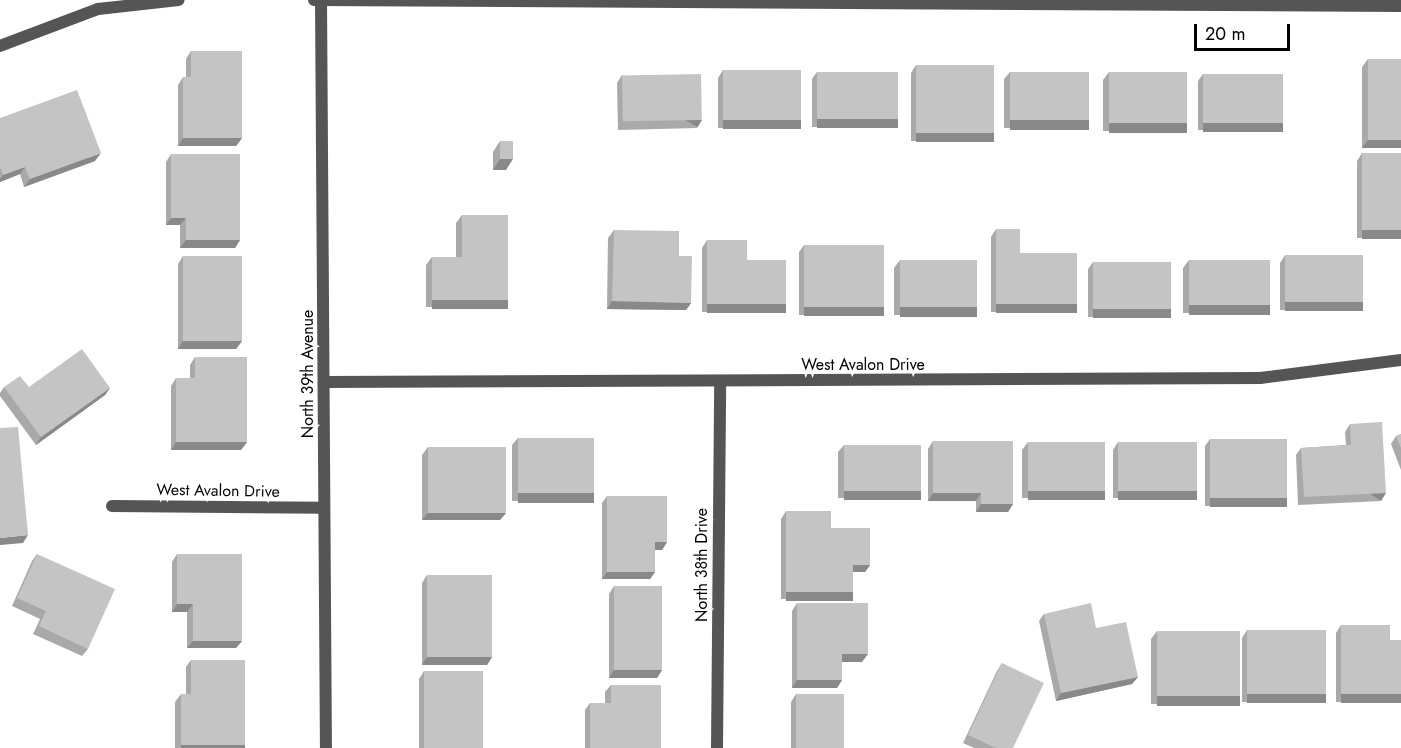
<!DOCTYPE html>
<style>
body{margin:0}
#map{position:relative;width:1401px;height:748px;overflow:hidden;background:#fff;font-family:Jost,sans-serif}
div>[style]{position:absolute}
.minor>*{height:12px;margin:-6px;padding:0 6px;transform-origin:6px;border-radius:6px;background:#555}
.tertiary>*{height:12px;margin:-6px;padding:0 6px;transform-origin:6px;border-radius:6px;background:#555}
.wall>*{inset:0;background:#a9a9a9}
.shaded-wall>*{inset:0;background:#898989;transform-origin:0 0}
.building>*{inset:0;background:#c4c4c4;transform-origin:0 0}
span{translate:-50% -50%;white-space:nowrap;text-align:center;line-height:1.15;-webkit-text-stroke:5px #fff;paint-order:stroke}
.street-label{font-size:16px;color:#000}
.scale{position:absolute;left:1194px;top:24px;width:96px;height:27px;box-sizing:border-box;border:3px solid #000;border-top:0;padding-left:8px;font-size:18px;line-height:21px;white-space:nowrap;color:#000;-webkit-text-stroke:4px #fff;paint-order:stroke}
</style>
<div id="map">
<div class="minor">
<i style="left:314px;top:0;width:1087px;rotate:0.32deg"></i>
<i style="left:0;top:46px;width:105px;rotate:-20.7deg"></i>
<i style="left:98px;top:9px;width:81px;rotate:-6.3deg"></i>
<i style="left:324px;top:382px;width:936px;rotate:-0.24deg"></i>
<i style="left:1260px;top:378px;width:142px;rotate:-7.3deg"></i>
<i style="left:112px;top:506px;width:212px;rotate:0.5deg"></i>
<i style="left:717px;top:748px;width:366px;rotate:-89.5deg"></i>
</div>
<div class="tertiary">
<i style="left:321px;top:0;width:748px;rotate:89.62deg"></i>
</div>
<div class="wall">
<i style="clip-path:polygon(191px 51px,242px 138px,236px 146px,178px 146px,178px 85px,183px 77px,186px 77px,186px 59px)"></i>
<i style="clip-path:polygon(1368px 59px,1401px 148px,1362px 148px,1362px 67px)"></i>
<i style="clip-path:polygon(916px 65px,994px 133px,989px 141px,911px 141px,911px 73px)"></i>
<i style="clip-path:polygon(723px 70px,801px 120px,795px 128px,718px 128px,718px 78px)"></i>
<i style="clip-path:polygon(817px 72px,898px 119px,892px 127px,812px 127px,812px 79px)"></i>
<i style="clip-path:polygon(1010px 72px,1089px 120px,1084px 128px,1004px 128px,1004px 79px)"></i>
<i style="clip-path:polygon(1109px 72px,1187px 123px,1182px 131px,1103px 131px,1103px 80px)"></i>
<i style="clip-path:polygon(1203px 74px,1283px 123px,1278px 130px,1198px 130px,1198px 81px)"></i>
<i style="clip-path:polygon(622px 75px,697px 128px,618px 130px,617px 83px)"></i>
<i style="clip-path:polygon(0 118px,95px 161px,24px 187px,20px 174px,0 182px)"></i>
<i style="clip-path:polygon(500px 141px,506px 170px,493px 170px,493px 152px)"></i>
<i style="clip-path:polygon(1362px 153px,1401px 238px,1357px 238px,1357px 161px)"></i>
<i style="clip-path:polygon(171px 154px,240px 240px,235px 248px,180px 248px,180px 225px,166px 225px,166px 162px)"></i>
<i style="clip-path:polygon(462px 215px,508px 300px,503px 307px,426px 307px,426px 265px,432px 257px,456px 257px,456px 223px)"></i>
<i style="clip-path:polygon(996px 229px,1020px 253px,1077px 304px,1071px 312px,991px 312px,991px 237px)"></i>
<i style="clip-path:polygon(614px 230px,679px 256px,691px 303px,686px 310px,607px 309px,608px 238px)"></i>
<i style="clip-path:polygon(707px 240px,747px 260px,786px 304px,780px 312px,702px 312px,702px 248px)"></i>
<i style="clip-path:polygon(804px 245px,884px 307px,879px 315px,799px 315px,799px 252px)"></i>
<i style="clip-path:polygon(1285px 255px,1363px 302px,1358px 310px,1280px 310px,1280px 263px)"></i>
<i style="clip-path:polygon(183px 256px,242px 341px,236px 349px,178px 349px,178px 264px)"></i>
<i style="clip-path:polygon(900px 260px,977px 307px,972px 315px,894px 315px,894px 268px)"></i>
<i style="clip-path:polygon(1189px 260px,1270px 305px,1264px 313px,1183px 313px,1183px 268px)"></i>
<i style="clip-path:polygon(1093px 262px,1171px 309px,1166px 317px,1088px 317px,1088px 269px)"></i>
<i style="clip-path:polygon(195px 357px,247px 442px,241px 450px,171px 450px,171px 386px,176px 378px,190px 378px,190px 365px)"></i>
<i style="clip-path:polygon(4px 387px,29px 387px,110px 388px,105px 395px,36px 445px,0 396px,0 393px)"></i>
<i style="clip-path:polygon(1350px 424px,1381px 501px,1298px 505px,1296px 455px,1301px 448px,1346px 445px,1345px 432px)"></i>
<i style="clip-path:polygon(1401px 434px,1401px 470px,1391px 444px,1396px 436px)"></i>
<i style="clip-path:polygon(518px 438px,594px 493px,589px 501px,512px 501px,512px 445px)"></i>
<i style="clip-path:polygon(1210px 439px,1287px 498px,1281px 506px,1205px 506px,1205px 446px)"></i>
<i style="clip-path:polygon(933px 441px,1013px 504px,1008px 512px,976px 512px,976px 501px,928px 501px,928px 449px)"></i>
<i style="clip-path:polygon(1028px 442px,1100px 498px,1022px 498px,1022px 450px)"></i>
<i style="clip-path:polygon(1118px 442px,1192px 498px,1113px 498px,1113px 450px)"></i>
<i style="clip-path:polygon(844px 445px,916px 498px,838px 498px,838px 452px)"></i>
<i style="clip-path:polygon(428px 447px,506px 513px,500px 520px,422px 520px,422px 455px)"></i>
<i style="clip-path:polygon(607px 496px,667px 542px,662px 550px,655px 550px,655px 572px,650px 579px,602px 579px,602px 503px)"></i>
<i style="clip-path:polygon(786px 511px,831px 528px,870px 565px,865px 572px,853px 572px,853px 592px,848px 599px,781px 599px,781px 519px)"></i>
<i style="clip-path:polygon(37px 554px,88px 649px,82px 656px,33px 634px,40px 619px,12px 606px,32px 561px)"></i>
<i style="clip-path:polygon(177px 554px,242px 641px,236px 648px,187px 648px,187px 612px,172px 612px,172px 562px)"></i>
<i style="clip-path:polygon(427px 575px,492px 657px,487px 665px,422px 665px,422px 583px)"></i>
<i style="clip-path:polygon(614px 586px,662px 670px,657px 678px,609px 678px,609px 594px)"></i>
<i style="clip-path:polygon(797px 603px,862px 662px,842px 662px,842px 680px,837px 688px,792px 688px,792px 611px)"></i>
<i style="clip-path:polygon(1044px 614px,1096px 628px,1138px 677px,1132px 684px,1056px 701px,1039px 621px)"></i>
<i style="clip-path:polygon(1341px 625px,1390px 640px,1401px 702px,1336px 702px,1336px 633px)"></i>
<i style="clip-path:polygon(1247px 630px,1326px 694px,1321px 702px,1242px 702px,1242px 638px)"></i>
<i style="clip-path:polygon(1157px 631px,1240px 696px,1235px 704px,1151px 704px,1151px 639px)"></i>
<i style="clip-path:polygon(191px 660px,245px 745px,243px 748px,175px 748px,175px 702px,181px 694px,186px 694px,186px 667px)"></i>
<i style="clip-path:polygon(1002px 663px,1013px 748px,974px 748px,963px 743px,997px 671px)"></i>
<i style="clip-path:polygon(424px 671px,483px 748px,419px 748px,419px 679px)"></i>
<i style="clip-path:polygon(611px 685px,661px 748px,585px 748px,585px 710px,590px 703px,605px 703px,605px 692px)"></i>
<i style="clip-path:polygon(796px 694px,844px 748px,791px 748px,791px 702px)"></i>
</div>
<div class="shaded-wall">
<i style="left:817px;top:119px;width:81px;height:9px"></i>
<i style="left:702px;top:120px;width:9px;height:79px;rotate:122deg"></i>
<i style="left:723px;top:120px;width:78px;height:9px"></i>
<i style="left:1010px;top:120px;width:79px;height:10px"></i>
<i style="left:1109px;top:123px;width:78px;height:10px"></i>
<i style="left:1203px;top:123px;width:80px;height:9px"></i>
<i style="left:916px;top:133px;width:78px;height:9px"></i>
<i style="clip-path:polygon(183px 138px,242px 138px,236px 146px,178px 146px)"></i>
<i style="clip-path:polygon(1368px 140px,1401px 140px,1401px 148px,1362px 148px)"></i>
<i style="clip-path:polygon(101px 153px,95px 161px,24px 187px,30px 179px)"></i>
<i style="clip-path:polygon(500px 159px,513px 159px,506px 170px,493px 170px)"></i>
<i style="clip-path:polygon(25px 167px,20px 174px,0 182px,0 179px,3px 175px)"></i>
<i style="clip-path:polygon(171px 218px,186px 218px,180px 225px,166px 225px)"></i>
<i style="left:1362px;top:230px;width:39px;height:9px"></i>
<i style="clip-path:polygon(186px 240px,240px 240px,235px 248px,180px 248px)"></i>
<i style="left:432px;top:300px;width:76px;height:9px"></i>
<i style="clip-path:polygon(612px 301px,691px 303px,686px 310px,607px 309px)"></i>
<i style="left:1285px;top:302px;width:78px;height:9px"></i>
<i style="left:707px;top:304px;width:79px;height:9px"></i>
<i style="left:996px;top:304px;width:81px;height:9px"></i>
<i style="left:1189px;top:305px;width:81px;height:10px"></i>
<i style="left:804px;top:307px;width:80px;height:9px"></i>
<i style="left:900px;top:307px;width:77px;height:10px"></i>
<i style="left:1093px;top:309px;width:78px;height:9px"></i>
<i style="clip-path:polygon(183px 341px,242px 341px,236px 349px,178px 349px)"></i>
<i style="clip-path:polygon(110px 388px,105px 395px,36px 445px,41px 437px)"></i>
<i style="clip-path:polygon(176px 442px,247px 442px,241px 450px,171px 450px)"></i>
<i style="left:844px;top:491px;width:77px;height:9px"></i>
<i style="left:1028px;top:491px;width:77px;height:9px"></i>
<i style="left:1118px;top:491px;width:79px;height:9px"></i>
<i style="left:518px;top:493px;width:76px;height:10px"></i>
<i style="clip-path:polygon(933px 493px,981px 493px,976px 501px,928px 501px)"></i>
<i style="left:1386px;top:493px;width:9px;height:82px;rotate:122deg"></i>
<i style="left:1210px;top:498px;width:77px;height:9px"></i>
<i style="clip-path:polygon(981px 504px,1013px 504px,1008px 512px,976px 512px)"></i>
<i style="clip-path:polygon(428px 513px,506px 513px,500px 520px,422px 520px)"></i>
<i style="clip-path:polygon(28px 535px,23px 543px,0 545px,0 538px)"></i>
<i style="clip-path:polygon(655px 542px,667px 542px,662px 550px,650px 550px)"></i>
<i style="clip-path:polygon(853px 565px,870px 565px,865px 572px,848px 572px)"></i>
<i style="clip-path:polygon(607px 572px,655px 572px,650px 579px,602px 579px)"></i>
<i style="left:786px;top:592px;width:67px;height:9px"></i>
<i style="clip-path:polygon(177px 604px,193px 604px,187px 612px,172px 612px)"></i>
<i style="clip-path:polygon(193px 641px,242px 641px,236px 648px,187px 648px)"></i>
<i style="clip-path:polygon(842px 654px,868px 654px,862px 662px,837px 662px)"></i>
<i style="clip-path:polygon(427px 657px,492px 657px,487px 665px,422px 665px)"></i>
<i style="clip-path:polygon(614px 670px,662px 670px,657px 678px,609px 678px)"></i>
<i style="clip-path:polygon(1138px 677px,1132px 684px,1056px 701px,1061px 693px)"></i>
<i style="clip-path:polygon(797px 680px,842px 680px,837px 688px,792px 688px)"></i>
<i style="left:1247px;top:694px;width:79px;height:9px"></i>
<i style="left:1341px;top:694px;width:60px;height:9px"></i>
<i style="left:1157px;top:696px;width:83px;height:10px"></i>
<i style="left:181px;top:745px;width:64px;height:4px"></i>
</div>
<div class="building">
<i style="clip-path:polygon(191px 51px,242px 51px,242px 138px,183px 138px,183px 77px,191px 77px)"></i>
<i style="left:1368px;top:59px;width:33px;height:81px"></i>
<i style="left:916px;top:65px;width:78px;height:68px"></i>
<i style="left:723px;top:70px;width:78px;height:50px"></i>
<i style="left:817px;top:72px;width:81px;height:47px"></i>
<i style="left:1010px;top:72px;width:79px;height:48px"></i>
<i style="left:1109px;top:72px;width:78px;height:51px"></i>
<i style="left:701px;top:74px;width:46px;height:79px;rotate:89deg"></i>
<i style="left:1203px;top:74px;width:80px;height:49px"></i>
<i style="clip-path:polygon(77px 90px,101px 153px,30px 179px,25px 167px,3px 175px,0 167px,0 118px)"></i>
<i style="left:500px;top:141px;width:13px;height:18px"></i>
<i style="left:1362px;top:153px;width:39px;height:77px"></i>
<i style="clip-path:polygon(171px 154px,240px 154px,240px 240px,186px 240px,186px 218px,171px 218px)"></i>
<i style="clip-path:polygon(462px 215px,508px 215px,508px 300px,432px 300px,432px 257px,462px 257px)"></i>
<i style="clip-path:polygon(996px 229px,1020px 229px,1020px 253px,1077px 253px,1077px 304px,996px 304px)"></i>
<i style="clip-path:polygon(614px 230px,679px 231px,679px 256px,692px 256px,691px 303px,612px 301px)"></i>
<i style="clip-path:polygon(707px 240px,747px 240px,747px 260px,786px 260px,786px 304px,707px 304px)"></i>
<i style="left:804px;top:245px;width:80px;height:62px"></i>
<i style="left:1285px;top:255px;width:78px;height:47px"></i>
<i style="left:183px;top:256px;width:59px;height:85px"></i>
<i style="left:900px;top:260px;width:77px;height:47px"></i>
<i style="left:1189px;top:260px;width:81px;height:45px"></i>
<i style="left:1093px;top:262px;width:78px;height:47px"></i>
<i style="clip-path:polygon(82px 349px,110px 388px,41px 437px,4px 387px,20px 376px,29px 387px)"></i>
<i style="clip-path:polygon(195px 357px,247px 357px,247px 442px,176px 442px,176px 378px,195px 378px)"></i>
<i style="clip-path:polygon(1382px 422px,1386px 493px,1304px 497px,1301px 448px,1351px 445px,1350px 424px)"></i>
<i style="clip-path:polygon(18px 427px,28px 535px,0 538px,0 428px)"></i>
<i style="clip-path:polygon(1401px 434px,1401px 448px,1396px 436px)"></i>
<i style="left:518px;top:438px;width:76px;height:55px"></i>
<i style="left:1210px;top:439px;width:77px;height:59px"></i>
<i style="clip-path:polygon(933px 441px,1013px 441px,1013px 504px,981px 504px,981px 493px,933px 493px)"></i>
<i style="left:1028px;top:442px;width:77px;height:49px"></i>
<i style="left:1118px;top:442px;width:79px;height:49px"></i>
<i style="left:844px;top:445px;width:77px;height:46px"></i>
<i style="left:428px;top:447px;width:78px;height:66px"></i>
<i style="clip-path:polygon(607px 496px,667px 496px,667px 542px,655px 542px,655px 572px,607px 572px)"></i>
<i style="clip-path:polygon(786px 511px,831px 511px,831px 528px,870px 528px,870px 565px,853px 565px,853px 592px,786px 592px)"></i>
<i style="clip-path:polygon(37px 554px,115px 589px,88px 649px,39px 626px,46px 611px,17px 598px)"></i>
<i style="clip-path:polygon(177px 554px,242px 554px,242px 641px,193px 641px,193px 604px,177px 604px)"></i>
<i style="left:427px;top:575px;width:65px;height:82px"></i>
<i style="left:614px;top:586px;width:48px;height:84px"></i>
<i style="clip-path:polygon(797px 603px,868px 603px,868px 654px,842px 654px,842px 680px,797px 680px)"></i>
<i style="clip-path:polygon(1091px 603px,1096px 628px,1126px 622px,1138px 677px,1061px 693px,1044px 614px)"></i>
<i style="clip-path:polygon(1341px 625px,1390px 625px,1390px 640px,1401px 640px,1401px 694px,1341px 694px)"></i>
<i style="left:1247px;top:630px;width:79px;height:64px"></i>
<i style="left:1157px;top:631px;width:83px;height:65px"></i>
<i style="clip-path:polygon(191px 660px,245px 660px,245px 745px,181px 745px,181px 694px,191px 694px)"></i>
<i style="clip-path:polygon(1002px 663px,1044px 683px,1013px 748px,996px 748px,968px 735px)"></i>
<i style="left:424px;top:671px;width:59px;height:77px"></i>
<i style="clip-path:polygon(611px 685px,661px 685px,661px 748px,590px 748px,590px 703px,611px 703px)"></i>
<i style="left:796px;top:694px;width:48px;height:54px"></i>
</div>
<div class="street-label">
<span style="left:863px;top:365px">West Avalon Drive</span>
<span style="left:308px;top:374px;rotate:-90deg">North 39th Avenue</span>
<span style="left:218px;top:491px;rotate:1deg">West Avalon Drive</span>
<span style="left:702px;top:565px;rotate:-90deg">North 38th Drive</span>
</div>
<div class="scale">20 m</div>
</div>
